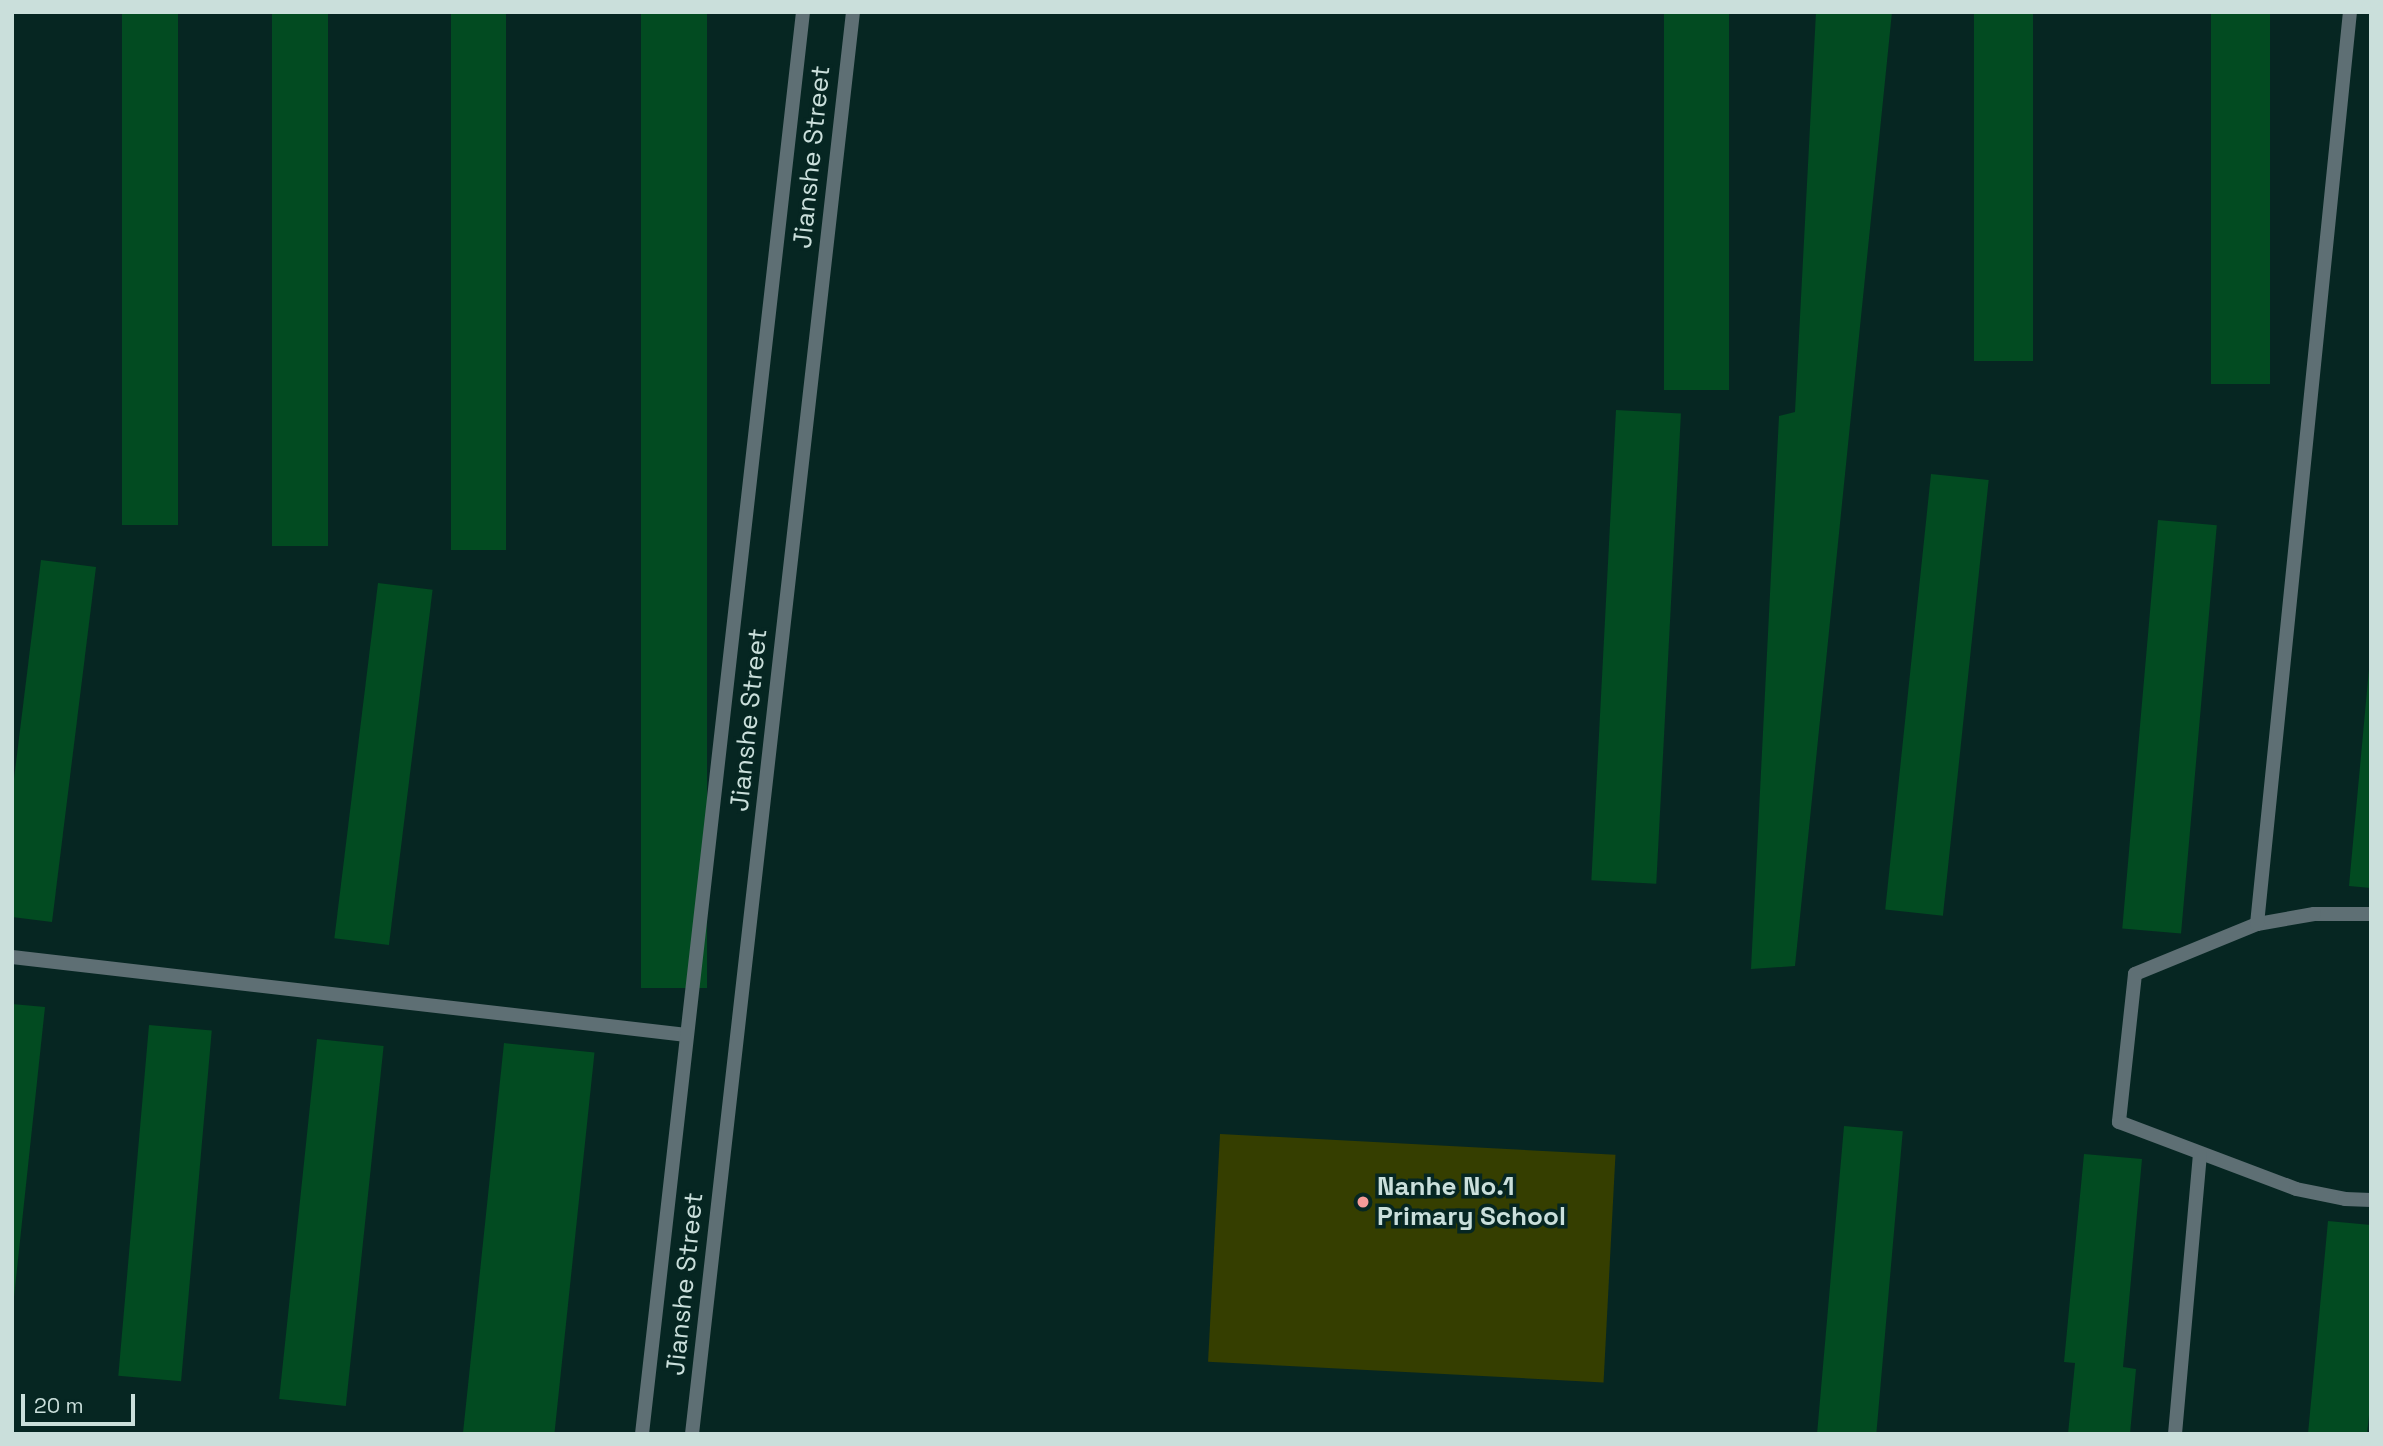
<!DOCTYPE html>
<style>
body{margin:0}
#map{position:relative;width:2383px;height:1446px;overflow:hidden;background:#062622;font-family:"Space Grotesk",sans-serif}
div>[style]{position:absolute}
.green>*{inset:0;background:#353e00;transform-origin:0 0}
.building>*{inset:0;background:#024b21;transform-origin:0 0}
.service>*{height:14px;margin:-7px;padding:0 7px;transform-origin:7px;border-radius:7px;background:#5e6f74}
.tertiary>*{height:14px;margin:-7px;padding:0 7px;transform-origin:7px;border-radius:7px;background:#5e6f74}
.dots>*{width:19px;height:19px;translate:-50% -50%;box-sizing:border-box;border:4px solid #062622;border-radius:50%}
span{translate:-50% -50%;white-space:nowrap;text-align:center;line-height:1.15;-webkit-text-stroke:7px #062622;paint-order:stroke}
.street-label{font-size:26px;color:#cadfdb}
.poi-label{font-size:26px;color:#cadfdb;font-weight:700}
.left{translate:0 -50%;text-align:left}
.frame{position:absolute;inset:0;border:14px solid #cadfdb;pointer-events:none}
.scale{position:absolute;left:21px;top:1394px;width:114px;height:32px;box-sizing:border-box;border:4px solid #cadfdb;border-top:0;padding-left:9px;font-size:21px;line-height:24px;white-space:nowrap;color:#cadfdb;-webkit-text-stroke:5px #062622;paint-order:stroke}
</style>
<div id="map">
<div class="green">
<i style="left:1220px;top:1134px;width:396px;height:228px;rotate:3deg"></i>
</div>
<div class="building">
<i style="left:122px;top:12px;width:56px;height:513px"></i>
<i style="left:272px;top:12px;width:56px;height:534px"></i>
<i style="left:451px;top:12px;width:55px;height:538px"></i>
<i style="left:641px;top:12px;width:66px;height:976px"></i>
<i style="left:1664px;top:12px;width:65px;height:378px"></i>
<i style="clip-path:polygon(1816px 12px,1892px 12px,1795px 966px,1751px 969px,1779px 416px,1795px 412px)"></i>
<i style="left:1974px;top:12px;width:59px;height:349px"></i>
<i style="left:2211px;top:12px;width:59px;height:372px"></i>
<i style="left:1616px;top:410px;width:65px;height:471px;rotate:3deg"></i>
<i style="left:1931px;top:474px;width:58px;height:438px;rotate:6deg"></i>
<i style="left:2158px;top:520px;width:59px;height:410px;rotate:5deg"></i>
<i style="clip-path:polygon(41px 560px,96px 567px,52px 922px,12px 917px,12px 795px)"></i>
<i style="left:378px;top:583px;width:55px;height:358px;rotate:7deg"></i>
<i style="clip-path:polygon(2369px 669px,2371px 669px,2371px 888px,2349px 886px)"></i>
<i style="clip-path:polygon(12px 1004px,45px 1007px,14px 1297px,12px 1297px)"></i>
<i style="left:149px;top:1025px;width:63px;height:352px;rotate:5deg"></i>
<i style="left:317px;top:1039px;width:67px;height:362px;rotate:6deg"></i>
<i style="left:504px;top:1043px;width:91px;height:393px;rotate:6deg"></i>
<i style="left:1844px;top:1126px;width:59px;height:309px;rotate:5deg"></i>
<i style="clip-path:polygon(2084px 1154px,2142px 1159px,2123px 1367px,2136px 1369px,2130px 1434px,2068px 1434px,2075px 1363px,2064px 1362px)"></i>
<i style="clip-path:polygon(2328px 1221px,2371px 1225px,2371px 1397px,2367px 1434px,2308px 1434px)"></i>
</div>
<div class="service">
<i style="left:2371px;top:914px;width:57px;rotate:180deg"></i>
<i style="left:2314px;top:914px;width:58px;rotate:170deg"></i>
<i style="left:2257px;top:924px;width:132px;rotate:157.7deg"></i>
<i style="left:2135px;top:974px;width:149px;rotate:96.2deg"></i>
<i style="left:2119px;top:1122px;width:189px;rotate:20.7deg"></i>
<i style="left:2296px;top:1189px;width:50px;rotate:11.5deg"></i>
<i style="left:2345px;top:1199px;width:26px;rotate:2deg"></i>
<i style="left:2257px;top:924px;width:917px;rotate:-84.18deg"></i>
<i style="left:12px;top:957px;width:679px;rotate:6.59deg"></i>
<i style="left:2175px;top:1434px;width:281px;rotate:-84.9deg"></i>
</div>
<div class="tertiary">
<i style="left:642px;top:1434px;width:1431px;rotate:-83.54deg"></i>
<i style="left:692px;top:1434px;width:1431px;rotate:-83.54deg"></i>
</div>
<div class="dots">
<i style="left:1363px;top:1202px;background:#f59b99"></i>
</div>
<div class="street-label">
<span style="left:812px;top:157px;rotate:-84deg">Jianshe Street</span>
<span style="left:749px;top:720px;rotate:-84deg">Jianshe Street</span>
<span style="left:685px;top:1284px;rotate:-84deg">Jianshe Street</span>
</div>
<div class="poi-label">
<span class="left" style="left:1377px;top:1202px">Nanhe No.1<br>Primary School</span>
</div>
<div class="frame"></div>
<div class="scale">20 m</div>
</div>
